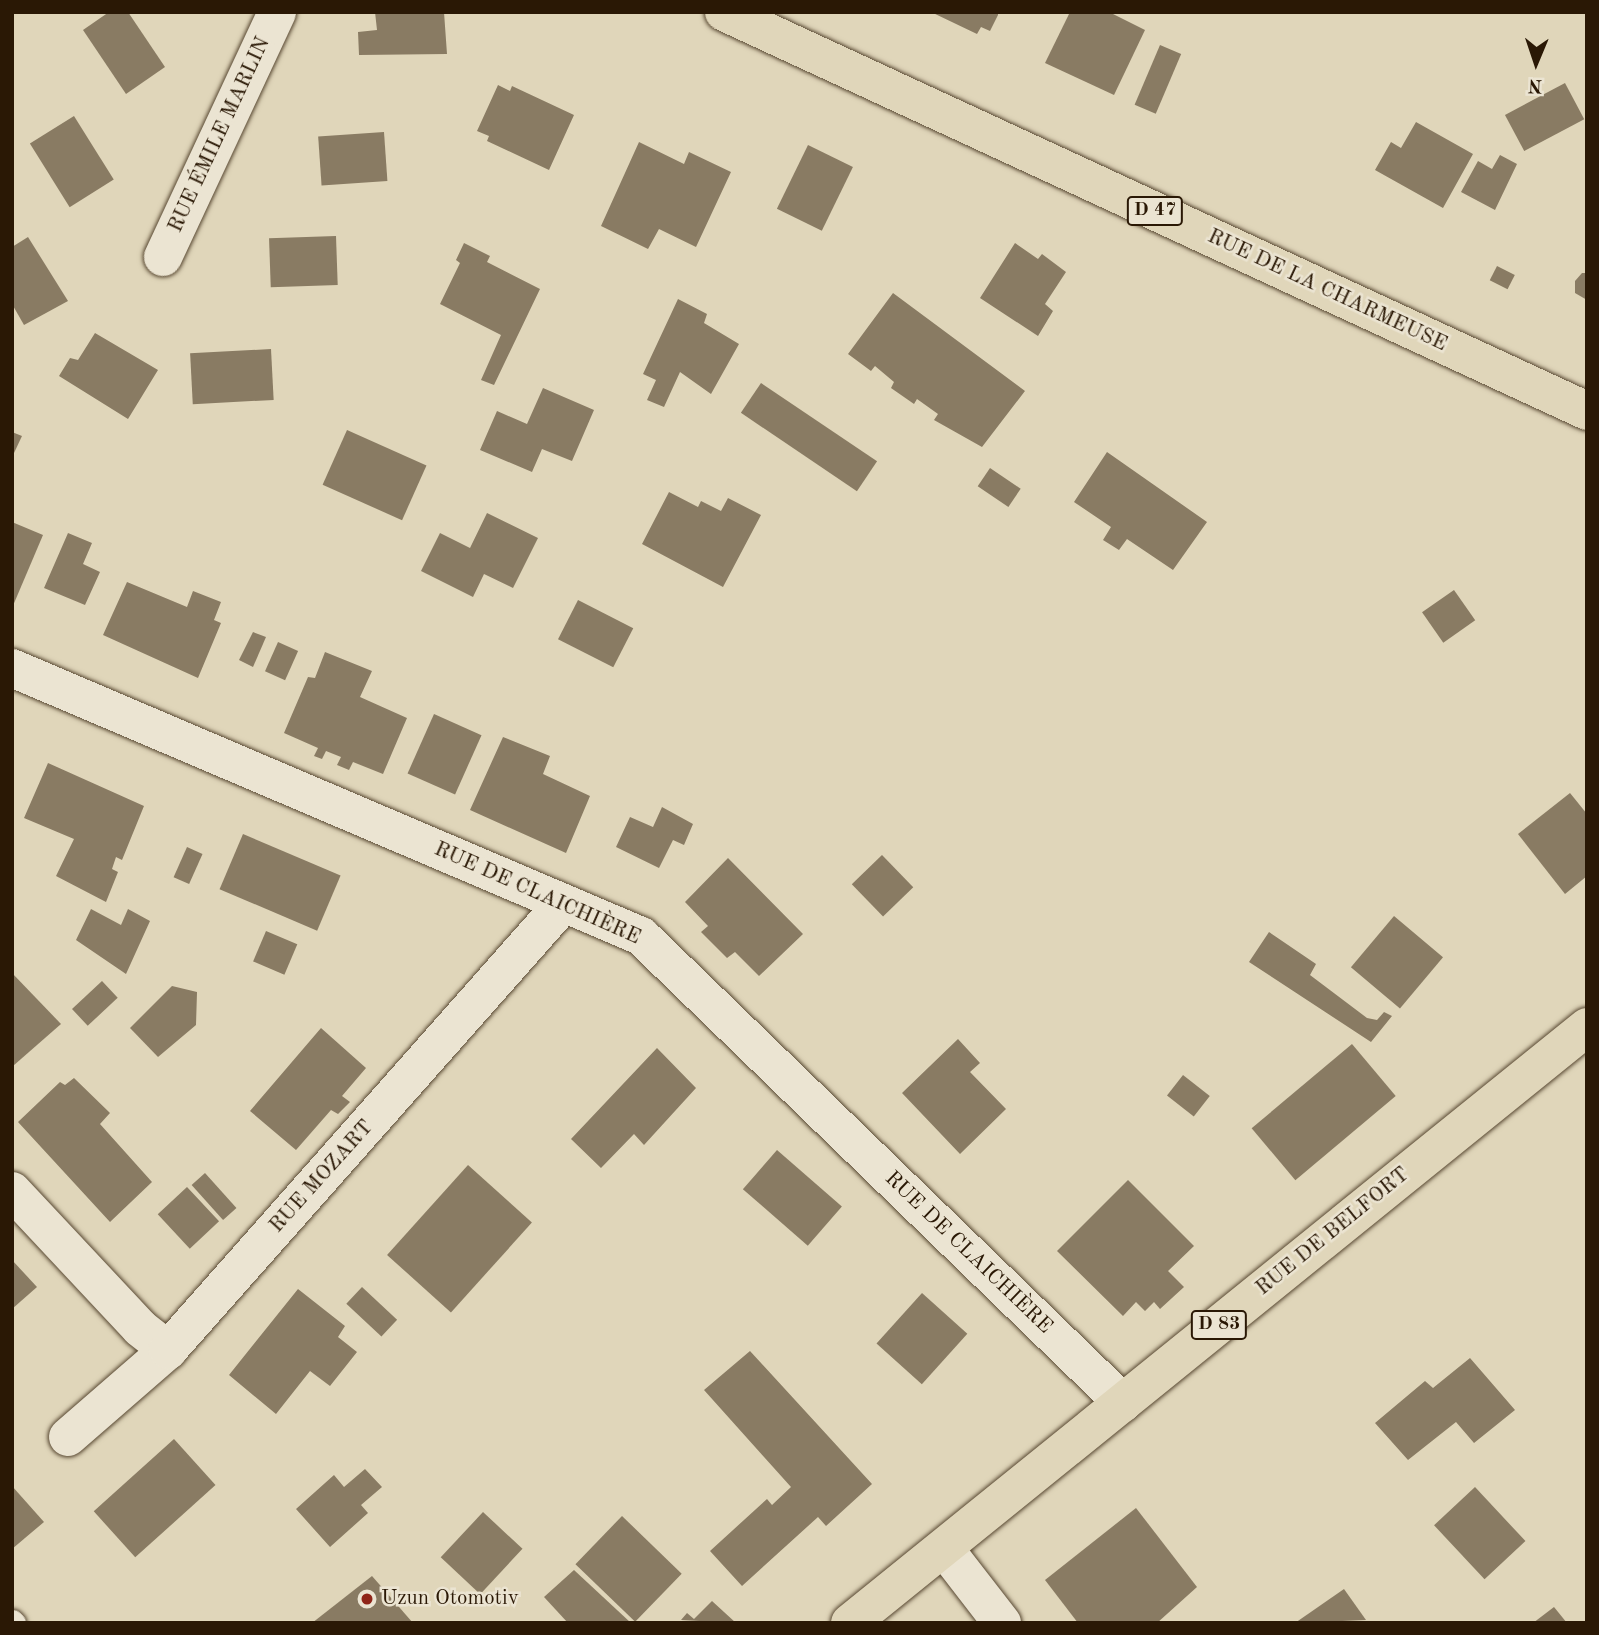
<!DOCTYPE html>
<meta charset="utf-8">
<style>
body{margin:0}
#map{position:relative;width:1599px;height:1635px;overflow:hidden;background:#e0d6ba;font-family:"Old Standard TT",serif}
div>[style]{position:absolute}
.building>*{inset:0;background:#897b63;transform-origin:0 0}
.roads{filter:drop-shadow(0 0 2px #584832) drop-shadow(0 0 2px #584832)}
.lane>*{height:23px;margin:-11.5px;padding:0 11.5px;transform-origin:11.5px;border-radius:11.5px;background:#ebe4d2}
.street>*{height:38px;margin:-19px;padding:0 19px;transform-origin:19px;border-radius:19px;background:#ebe4d2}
.primary>*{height:38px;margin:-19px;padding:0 19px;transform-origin:19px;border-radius:19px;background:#e0d6ba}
.dots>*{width:19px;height:19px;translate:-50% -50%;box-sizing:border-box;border:4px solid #ebe4d2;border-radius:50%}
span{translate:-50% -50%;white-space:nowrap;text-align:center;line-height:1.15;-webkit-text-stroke:5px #ebe4d2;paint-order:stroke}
.shield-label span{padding:2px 5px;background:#ebe4d2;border:2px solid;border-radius:5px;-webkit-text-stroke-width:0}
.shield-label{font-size:19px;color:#2a1805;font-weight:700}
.street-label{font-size:21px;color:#2a1805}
.poi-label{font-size:21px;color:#2a1805}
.left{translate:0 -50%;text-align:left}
.frame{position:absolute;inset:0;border:14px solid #2a1805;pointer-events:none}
.north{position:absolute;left:1501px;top:28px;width:70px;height:70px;-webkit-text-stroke:5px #ebe4d2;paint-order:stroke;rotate:182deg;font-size:19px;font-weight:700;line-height:28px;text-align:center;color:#2a1805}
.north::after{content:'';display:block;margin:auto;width:24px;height:32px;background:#2a1805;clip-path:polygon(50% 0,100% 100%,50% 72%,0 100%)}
</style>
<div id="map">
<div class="building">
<i style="clip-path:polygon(109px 12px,128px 12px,165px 67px,126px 94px,83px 30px)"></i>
<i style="clip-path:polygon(375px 12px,444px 12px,447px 54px,359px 55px,358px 32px,377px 30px)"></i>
<i style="clip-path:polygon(931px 12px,998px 12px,998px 15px,990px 31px,981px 27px,977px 34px)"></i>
<i style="clip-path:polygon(1070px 12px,1109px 12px,1145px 30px,1114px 95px,1045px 63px)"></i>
<i style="left:1160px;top:45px;width:23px;height:65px;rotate:23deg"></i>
<i style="left:1565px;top:83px;width:41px;height:68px;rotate:62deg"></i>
<i style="clip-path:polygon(498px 85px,510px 91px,512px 86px,574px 115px,549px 170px,487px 141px,489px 136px,477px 131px)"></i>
<i style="left:74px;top:116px;width:75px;height:52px;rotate:58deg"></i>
<i style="clip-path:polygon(1416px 122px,1473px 154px,1443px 208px,1375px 170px,1391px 142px,1401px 148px)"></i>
<i style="left:384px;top:132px;width:49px;height:66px;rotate:86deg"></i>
<i style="clip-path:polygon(639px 142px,684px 164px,689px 152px,731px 172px,696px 247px,659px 229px,648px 249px,601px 226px)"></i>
<i style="left:808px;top:145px;width:50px;height:71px;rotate:26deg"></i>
<i style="clip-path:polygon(1500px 155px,1517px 164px,1495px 210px,1461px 192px,1478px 161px,1492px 169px)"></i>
<i style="left:336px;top:236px;width:49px;height:67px;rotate:88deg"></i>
<i style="clip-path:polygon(28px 237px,68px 301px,24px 325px,12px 304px,12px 247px)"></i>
<i style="clip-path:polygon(464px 243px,490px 256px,487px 262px,540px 289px,494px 385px,481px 380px,501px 335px,440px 304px,460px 263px,456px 260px)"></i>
<i style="clip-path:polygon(1015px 243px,1038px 259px,1042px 254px,1066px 272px,1045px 304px,1053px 311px,1038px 336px,980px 298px)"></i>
<i style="left:1497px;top:266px;width:20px;height:16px;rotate:27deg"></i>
<i style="clip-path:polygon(1582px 273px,1587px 273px,1587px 300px,1575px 293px,1575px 281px)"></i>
<i style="clip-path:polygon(893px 293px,1025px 391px,982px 447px,934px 420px,938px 414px,917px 399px,914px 404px,891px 388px,894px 382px,875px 366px,871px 371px,848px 354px)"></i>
<i style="clip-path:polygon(678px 299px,707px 314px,704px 323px,739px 344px,711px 394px,680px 372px,664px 407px,647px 400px,656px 380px,643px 374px)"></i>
<i style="clip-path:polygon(95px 333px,158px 370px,128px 419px,59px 376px,70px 358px,78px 360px)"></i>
<i style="left:271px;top:349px;width:51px;height:81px;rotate:87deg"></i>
<i style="left:761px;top:383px;width:140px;height:36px;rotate:34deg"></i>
<i style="clip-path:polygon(543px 388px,594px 410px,572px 461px,542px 449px,532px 472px,480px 450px,497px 411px,527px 424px)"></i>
<i style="left:347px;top:430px;width:87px;height:60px;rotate:24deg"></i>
<i style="clip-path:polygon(12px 432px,22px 436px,14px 453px,12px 453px)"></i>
<i style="clip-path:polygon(1107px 452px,1207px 522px,1173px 570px,1127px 539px,1119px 550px,1103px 540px,1111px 527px,1074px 502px)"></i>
<i style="left:990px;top:468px;width:37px;height:22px;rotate:34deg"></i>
<i style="clip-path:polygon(669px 492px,698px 507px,701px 501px,721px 511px,728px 498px,761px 515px,723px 587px,642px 544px)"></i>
<i style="clip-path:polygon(487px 513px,538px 538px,513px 588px,484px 574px,473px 597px,421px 571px,440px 533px,470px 548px)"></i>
<i style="clip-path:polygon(12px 522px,43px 535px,12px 608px)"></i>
<i style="clip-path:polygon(68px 533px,92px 543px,83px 564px,100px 572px,85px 605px,44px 588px)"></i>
<i style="clip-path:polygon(127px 582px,187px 607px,193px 591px,221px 602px,214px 620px,221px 623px,198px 678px,103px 635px)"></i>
<i style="left:1454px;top:590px;width:37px;height:39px;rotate:55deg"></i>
<i style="left:578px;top:600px;width:62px;height:44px;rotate:27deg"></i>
<i style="clip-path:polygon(253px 632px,266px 637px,253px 667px,239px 660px)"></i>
<i style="left:278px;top:642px;width:22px;height:32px;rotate:24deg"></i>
<i style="clip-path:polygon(325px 652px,372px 671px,360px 697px,407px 718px,383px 774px,353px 762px,349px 770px,337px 765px,341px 757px,326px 751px,322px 759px,314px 756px,318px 748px,284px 733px,308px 677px,315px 678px)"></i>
<i style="left:434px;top:714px;width:52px;height:65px;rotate:24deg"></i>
<i style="clip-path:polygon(503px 737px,550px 756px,543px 774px,590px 796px,566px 853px,470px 810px)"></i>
<i style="clip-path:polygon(48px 763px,144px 806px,122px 860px,116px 857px,112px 869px,118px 872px,106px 902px,56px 876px,74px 839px,24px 818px)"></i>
<i style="clip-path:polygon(1570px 793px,1587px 814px,1587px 876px,1565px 894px,1518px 834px)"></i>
<i style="clip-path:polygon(662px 807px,693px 824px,684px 845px,673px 840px,659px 868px,616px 847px,630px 817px,653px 827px)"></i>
<i style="left:243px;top:834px;width:106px;height:60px;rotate:23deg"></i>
<i style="left:187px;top:847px;width:17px;height:33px;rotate:24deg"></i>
<i style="left:882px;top:855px;width:45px;height:42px;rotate:46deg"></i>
<i style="clip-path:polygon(728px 858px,803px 934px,759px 976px,735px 952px,727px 958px,701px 932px,708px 926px,685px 902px)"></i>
<i style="clip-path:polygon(91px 909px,121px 925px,128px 909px,150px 921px,126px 974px,76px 940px)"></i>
<i style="left:1394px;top:916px;width:64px;height:67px;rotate:40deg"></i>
<i style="left:266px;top:931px;width:34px;height:33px;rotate:23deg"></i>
<i style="clip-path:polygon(1269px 932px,1316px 964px,1310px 975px,1367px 1018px,1377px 1020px,1384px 1012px,1392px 1016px,1371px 1042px,1249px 962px)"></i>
<i style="clip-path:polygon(12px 973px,61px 1024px,13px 1066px,12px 1065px)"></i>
<i style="left:102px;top:981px;width:23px;height:41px;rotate:47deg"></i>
<i style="clip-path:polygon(172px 986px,197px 992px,196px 1025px,158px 1057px,130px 1028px)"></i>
<i style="clip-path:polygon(321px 1028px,366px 1068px,342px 1096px,350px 1102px,338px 1114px,331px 1110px,296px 1150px,250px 1111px)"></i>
<i style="clip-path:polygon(958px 1039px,980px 1063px,970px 1072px,1006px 1109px,960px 1154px,902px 1093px)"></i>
<i style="left:1352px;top:1044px;width:68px;height:131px;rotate:50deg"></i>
<i style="clip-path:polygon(657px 1048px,696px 1088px,644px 1145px,634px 1134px,601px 1168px,571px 1139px)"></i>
<i style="left:1183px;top:1075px;width:34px;height:26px;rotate:38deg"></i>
<i style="clip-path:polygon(74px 1078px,110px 1113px,100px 1124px,152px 1182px,110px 1222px,18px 1122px,60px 1082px,65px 1085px)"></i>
<i style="left:777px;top:1150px;width:86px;height:52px;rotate:41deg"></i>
<i style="left:468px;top:1165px;width:86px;height:121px;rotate:42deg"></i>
<i style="left:205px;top:1173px;width:47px;height:18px;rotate:48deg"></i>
<i style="clip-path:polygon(1128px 1180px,1194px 1246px,1168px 1271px,1184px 1287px,1160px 1309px,1154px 1302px,1145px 1311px,1136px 1302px,1123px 1316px,1057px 1251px)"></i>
<i style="left:187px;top:1187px;width:47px;height:40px;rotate:47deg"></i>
<i style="clip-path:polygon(12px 1260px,37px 1287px,12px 1309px)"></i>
<i style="left:362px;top:1287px;width:48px;height:23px;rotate:43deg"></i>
<i style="clip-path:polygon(298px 1289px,345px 1326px,338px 1337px,357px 1352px,330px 1386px,310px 1371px,276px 1414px,229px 1375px)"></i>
<i style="left:922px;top:1293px;width:61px;height:68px;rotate:42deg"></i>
<i style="clip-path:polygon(750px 1351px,872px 1484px,826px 1526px,818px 1517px,742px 1586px,710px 1551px,767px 1499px,772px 1505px,791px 1487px,704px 1390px)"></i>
<i style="clip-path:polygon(1470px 1358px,1515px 1410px,1474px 1443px,1456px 1422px,1408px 1460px,1375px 1423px,1425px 1381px,1433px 1388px)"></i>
<i style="left:174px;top:1439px;width:62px;height:108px;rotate:48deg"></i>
<i style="clip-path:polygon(365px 1469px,382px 1487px,361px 1505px,368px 1513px,330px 1547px,296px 1509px,334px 1475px,344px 1487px)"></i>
<i style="clip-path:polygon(12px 1486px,44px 1522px,12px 1549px)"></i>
<i style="left:1475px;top:1487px;width:74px;height:56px;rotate:47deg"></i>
<i style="clip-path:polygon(1136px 1508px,1197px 1587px,1157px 1623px,1078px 1623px,1045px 1580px)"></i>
<i style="left:483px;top:1512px;width:54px;height:62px;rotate:43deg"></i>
<i style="left:622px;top:1516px;width:83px;height:67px;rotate:44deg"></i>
<i style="clip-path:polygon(574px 1570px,631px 1623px,568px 1623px,544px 1597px)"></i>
<i style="clip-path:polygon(372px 1576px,413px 1623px,312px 1623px)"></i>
<i style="clip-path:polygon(1344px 1589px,1366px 1620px,1295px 1623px)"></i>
<i style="clip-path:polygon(712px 1601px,736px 1623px,681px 1620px,687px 1613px,694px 1619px)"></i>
<i style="clip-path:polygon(1554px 1607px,1567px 1623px,1533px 1623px)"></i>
</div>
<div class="roads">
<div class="lane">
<i style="left:12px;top:1621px;width:3px;rotate:45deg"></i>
</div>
<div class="street">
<i style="left:163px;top:257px;width:270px;rotate:-65deg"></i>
<i style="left:12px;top:668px;width:684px;rotate:23.08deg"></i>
<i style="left:641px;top:936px;width:671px;rotate:44.09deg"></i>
<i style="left:12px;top:1191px;width:187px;rotate:46.9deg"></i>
<i style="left:140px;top:1328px;width:36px;rotate:38deg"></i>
<i style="left:68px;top:1437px;width:133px;rotate:-41deg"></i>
<i style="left:168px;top:1350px;width:596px;rotate:-48.47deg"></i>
<i style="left:944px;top:1548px;width:95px;rotate:52.3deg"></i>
</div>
<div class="primary">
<i style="left:724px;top:12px;width:951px;rotate:24.81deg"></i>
<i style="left:850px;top:1623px;width:948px;rotate:-38.96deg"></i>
</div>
</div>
<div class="dots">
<i style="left:367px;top:1599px;background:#8f2418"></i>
</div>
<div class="shield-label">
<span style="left:1155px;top:211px">D 47</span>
<span style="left:1219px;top:1325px">D 83</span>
</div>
<div class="street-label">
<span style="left:220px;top:135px;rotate:-65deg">RUE ÉMILE MARLIN</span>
<span style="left:1327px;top:291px;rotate:25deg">RUE DE LA CHARMEUSE</span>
<span style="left:537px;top:894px;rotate:24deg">RUE DE CLAICHIÈRE</span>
<span style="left:322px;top:1177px;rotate:-48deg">RUE MOZART</span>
<span style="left:1333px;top:1232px;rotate:-39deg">RUE DE BELFORT</span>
<span style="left:968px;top:1253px;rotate:44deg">RUE DE CLAICHIÈRE</span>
</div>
<div class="poi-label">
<span class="left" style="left:381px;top:1599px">Uzun Otomotiv</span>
</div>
<div class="frame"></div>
<div class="north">N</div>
</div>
